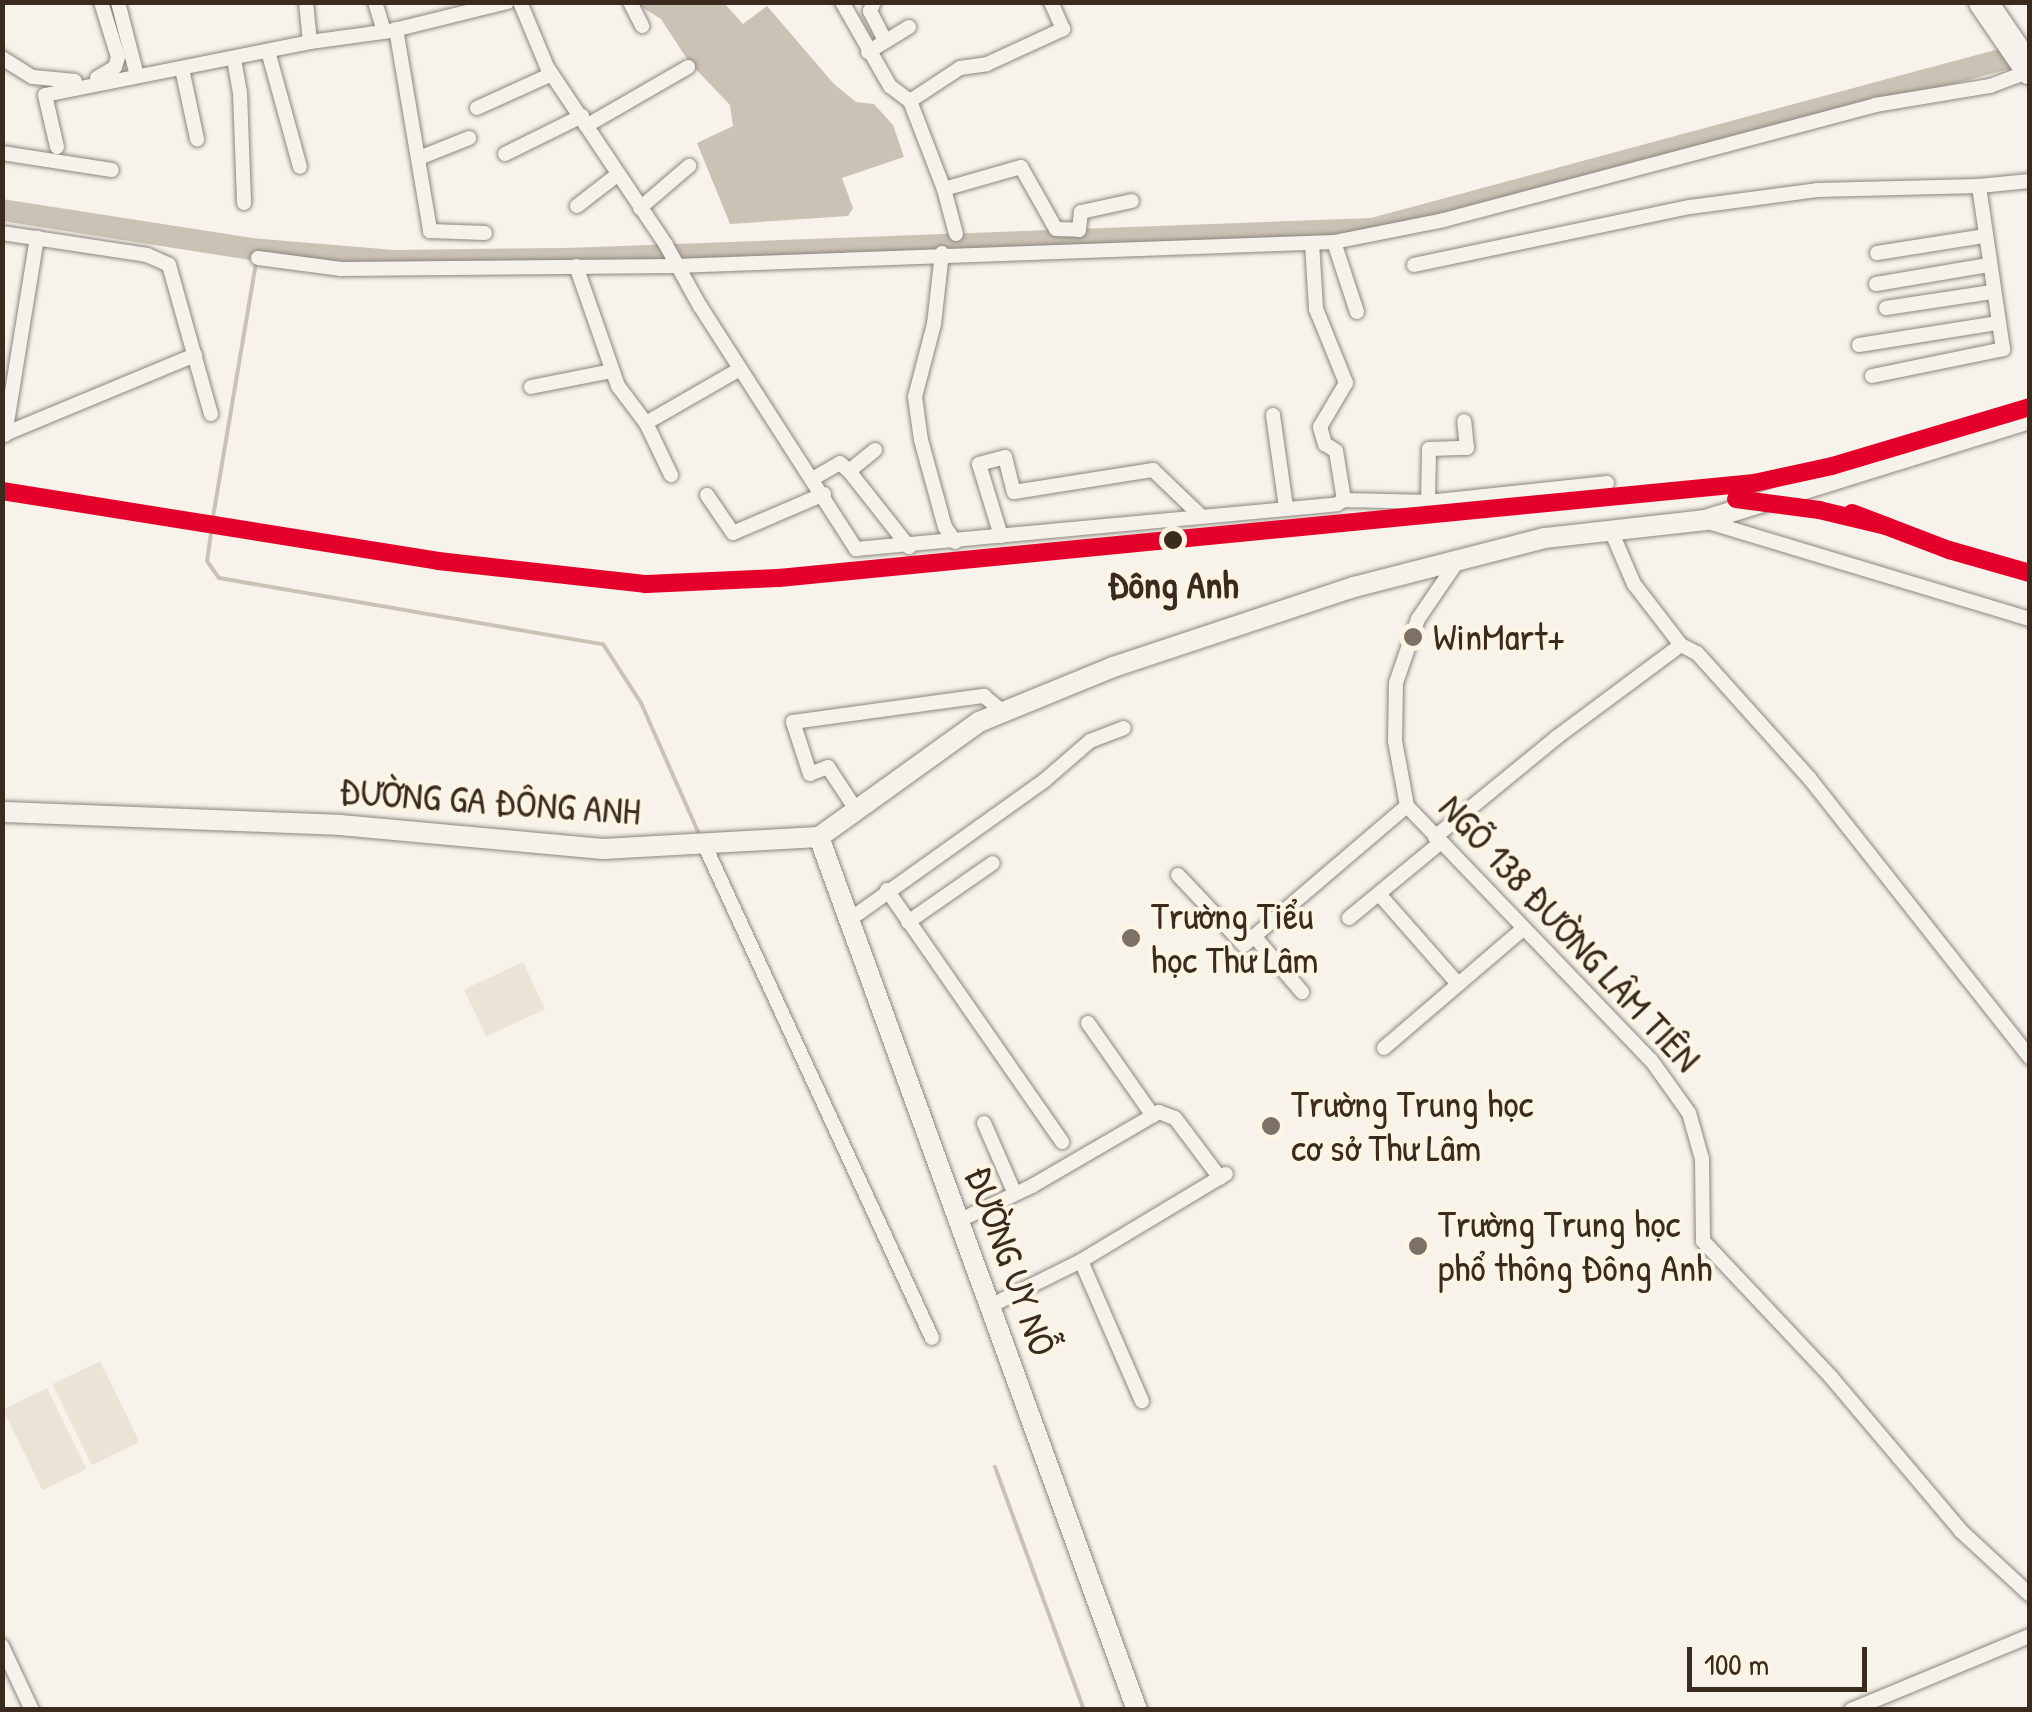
<!DOCTYPE html>
<meta charset="utf-8">
<style>
body{margin:0}
#map{position:relative;width:2032px;height:1712px;overflow:hidden;background:#f7f3ea;font-family:"Patrick Hand",sans-serif}
div>[style]{position:absolute}
.green>*{inset:0;background:#eae4d7;transform-origin:0 0}
.water>*{inset:0;background:#cac2b5}
.stream>*{height:4px;margin:-2px;padding:0 2px;transform-origin:2px;border-radius:2px;background:#cac2b5}
.river>*{height:22px;margin:-11px;padding:0 11px;transform-origin:11px;border-radius:11px;background:#cac2b5}
.roads{filter:drop-shadow(0 0 2px #8b867f) drop-shadow(0 0 2px #8b867f)}
.street>*{height:14px;margin:-7px;padding:0 7px;transform-origin:7px;border-radius:7px;background:#f5f2ec}
.secondary>*{height:20px;margin:-10px;padding:0 10px;transform-origin:10px;border-radius:10px;background:#f5f2ec}
.highway>*{height:28px;margin:-14px;padding:0 14px;transform-origin:14px;border-radius:14px;background:#f5f2ec}
.rail-1>*{height:18px;margin:-9px;padding:0 9px;transform-origin:9px;border-radius:9px;background:#e4002b}
.dots>*{width:28px;height:28px;translate:-50% -50%;box-sizing:border-box;border:5px solid #fcf5e5;border-radius:50%}
span{translate:-50% -50%;white-space:nowrap;text-align:center;line-height:1.15;-webkit-text-stroke:8px #fcf5e5;paint-order:stroke}
.stop-label{font-size:38px;color:#3b2a1e;font-weight:700}
.poi-label{font-size:38px;color:#3b2a1e}
.left{translate:0 -50%;text-align:left}
.street-label{font-size:38px;color:#3b2a1e}
.frame{position:absolute;inset:0;border:5px solid #3b2a1e;pointer-events:none}
.scale{position:absolute;left:1687px;top:1647px;width:180px;height:45px;box-sizing:border-box;border:5px solid #3b2a1e;border-top:0;padding-left:12px;font-size:30px;line-height:35px;white-space:nowrap;color:#3b2a1e;-webkit-text-stroke:8px #fcf5e5;paint-order:stroke}
</style>
<div id="map">
<div class="green">
<i style="left:523px;top:962px;width:52px;height:65px;rotate:65deg"></i>
<i style="left:100px;top:1361px;width:90px;height:53px;rotate:64deg"></i>
<i style="left:47px;top:1388px;width:90px;height:49px;rotate:64deg"></i>
</div>
<div class="water">
<i style="clip-path:polygon(635px 3px,724px 3px,743px 24px,767px 6px,834px 84px,856px 102px,874px 104px,893px 125px,904px 157px,842px 178px,853px 208px,848px 216px,730px 224px,697px 143px,733px 126px,730px 105px,689px 62px,661px 19px)"></i>
</div>
<div class="stream">
<i style="left:213px;top:517px;width:271px;rotate:-80.4deg"></i>
<i style="left:211px;top:533px;width:28px;rotate:98deg"></i>
<i style="left:207px;top:561px;width:21px;rotate:55deg"></i>
<i style="left:219px;top:578px;width:390px;rotate:9.8deg"></i>
<i style="left:603px;top:644px;width:70px;rotate:57.2deg"></i>
<i style="left:641px;top:703px;width:143px;rotate:66.1deg"></i>
<i style="left:995px;top:1467px;width:259px;rotate:69.9deg"></i>
</div>
<div class="river">
<i style="left:2px;top:210px;width:252px;rotate:8.9deg"></i>
<i style="left:251px;top:249px;width:143px;rotate:4.8deg"></i>
<i style="left:393px;top:261px;width:174px;rotate:-0.7deg"></i>
<i style="left:567px;top:259px;width:806px;rotate:-2.13deg"></i>
<i style="left:1372px;top:229px;width:681px;rotate:-15.06deg"></i>
</div>
<div class="roads">
<div class="street">
<i style="left:118px;top:2px;width:76px;rotate:75.6deg"></i>
<i style="left:306px;top:2px;width:40px;rotate:84.3deg"></i>
<i style="left:375px;top:2px;width:31px;rotate:73deg"></i>
<i style="left:520px;top:2px;width:70px;rotate:67.4deg"></i>
<i style="left:547px;top:67px;width:214px;rotate:56.2deg"></i>
<i style="left:666px;top:245px;width:70px;rotate:60.9deg"></i>
<i style="left:700px;top:306px;width:289px;rotate:57.3deg"></i>
<i style="left:856px;top:549px;width:483px;rotate:-5.3deg"></i>
<i style="left:1337px;top:504px;width:8px;rotate:-30deg"></i>
<i style="left:1344px;top:500px;width:84px;rotate:1.4deg"></i>
<i style="left:1428px;top:502px;width:180px;rotate:-6.1deg"></i>
<i style="left:630px;top:2px;width:27px;rotate:63deg"></i>
<i style="left:842px;top:2px;width:97px;rotate:60.3deg"></i>
<i style="left:890px;top:86px;width:25px;rotate:37deg"></i>
<i style="left:910px;top:101px;width:94px;rotate:68.9deg"></i>
<i style="left:874px;top:2px;width:10px;rotate:114deg"></i>
<i style="left:870px;top:11px;width:34px;rotate:63deg"></i>
<i style="left:396px;top:29px;width:205px;rotate:80.4deg"></i>
<i style="left:430px;top:231px;width:55px;rotate:2.1deg"></i>
<i style="left:268px;top:51px;width:120px;rotate:74.6deg"></i>
<i style="left:868px;top:52px;width:48px;rotate:-31.4deg"></i>
<i style="left:2px;top:58px;width:36px;rotate:32deg"></i>
<i style="left:33px;top:77px;width:42px;rotate:5.4deg"></i>
<i style="left:234px;top:59px;width:34px;rotate:80deg"></i>
<i style="left:240px;top:92px;width:111px;rotate:87.9deg"></i>
<i style="left:182px;top:69px;width:72px;rotate:77.9deg"></i>
<i style="left:97px;top:78px;width:21px;rotate:-31deg"></i>
<i style="left:115px;top:67px;width:10px;rotate:-73deg"></i>
<i style="left:118px;top:57px;width:58px;rotate:-107.2deg"></i>
<i style="left:910px;top:101px;width:60px;rotate:-33.4deg"></i>
<i style="left:960px;top:68px;width:27px;rotate:-8deg"></i>
<i style="left:987px;top:64px;width:84px;rotate:-24.7deg"></i>
<i style="left:1063px;top:29px;width:30px;rotate:-114deg"></i>
<i style="left:477px;top:108px;width:82px;rotate:-24.4deg"></i>
<i style="left:586px;top:126px;width:118px;rotate:-30deg"></i>
<i style="left:57px;top:147px;width:53px;rotate:-103deg"></i>
<i style="left:45px;top:95px;width:270px;rotate:-11.3deg"></i>
<i style="left:310px;top:42px;width:81px;rotate:-7.8deg"></i>
<i style="left:390px;top:31px;width:121px;rotate:-13.9deg"></i>
<i style="left:2px;top:153px;width:111px;rotate:8.8deg"></i>
<i style="left:505px;top:154px;width:86px;rotate:-26.3deg"></i>
<i style="left:419px;top:158px;width:54px;rotate:-21.8deg"></i>
<i style="left:577px;top:206px;width:51px;rotate:-37.8deg"></i>
<i style="left:640px;top:208px;width:65px;rotate:-40.6deg"></i>
<i style="left:2px;top:233px;width:147px;rotate:8.6deg"></i>
<i style="left:147px;top:255px;width:24px;rotate:24deg"></i>
<i style="left:169px;top:265px;width:155px;rotate:74.3deg"></i>
<i style="left:956px;top:234px;width:47px;rotate:-104.9deg"></i>
<i style="left:944px;top:189px;width:80px;rotate:-15.9deg"></i>
<i style="left:1021px;top:167px;width:71px;rotate:60.6deg"></i>
<i style="left:1056px;top:229px;width:23px;rotate:2deg"></i>
<i style="left:1079px;top:230px;width:18px;rotate:-84deg"></i>
<i style="left:1081px;top:212px;width:52px;rotate:-12.2deg"></i>
<i style="left:1312px;top:243px;width:66px;rotate:86.5deg"></i>
<i style="left:1316px;top:309px;width:80px;rotate:67.9deg"></i>
<i style="left:1346px;top:383px;width:51px;rotate:120.6deg"></i>
<i style="left:1320px;top:427px;width:18px;rotate:74deg"></i>
<i style="left:1325px;top:444px;width:13px;rotate:32deg"></i>
<i style="left:1336px;top:451px;width:50px;rotate:80.7deg"></i>
<i style="left:942px;top:253px;width:71px;rotate:96.4deg"></i>
<i style="left:934px;top:324px;width:75px;rotate:104.6deg"></i>
<i style="left:915px;top:397px;width:43px;rotate:82.1deg"></i>
<i style="left:921px;top:440px;width:90px;rotate:74.6deg"></i>
<i style="left:945px;top:527px;width:18px;rotate:56deg"></i>
<i style="left:1877px;top:253px;width:108px;rotate:-9deg"></i>
<i style="left:258px;top:258px;width:84px;rotate:7.5deg"></i>
<i style="left:341px;top:269px;width:334px;rotate:-0.5deg"></i>
<i style="left:675px;top:266px;width:659px;rotate:-2.09deg"></i>
<i style="left:1414px;top:265px;width:282px;rotate:-11.9deg"></i>
<i style="left:1690px;top:207px;width:128px;rotate:-7.6deg"></i>
<i style="left:1817px;top:190px;width:162px;rotate:-1.4deg"></i>
<i style="left:1979px;top:186px;width:51px;rotate:-5.6deg"></i>
<i style="left:576px;top:266px;width:127px;rotate:70.7deg"></i>
<i style="left:618px;top:386px;width:46px;rotate:52.9deg"></i>
<i style="left:646px;top:423px;width:58px;rotate:64.3deg"></i>
<i style="left:1876px;top:284px;width:114px;rotate:-9.6deg"></i>
<i style="left:1886px;top:308px;width:107px;rotate:-8.6deg"></i>
<i style="left:1357px;top:312px;width:74px;rotate:-108.2deg"></i>
<i style="left:1334px;top:242px;width:112px;rotate:-11.3deg"></i>
<i style="left:1444px;top:220px;width:446px;rotate:-14.9deg"></i>
<i style="left:1875px;top:105px;width:117px;rotate:-9.4deg"></i>
<i style="left:1990px;top:86px;width:43px;rotate:-20.6deg"></i>
<i style="left:1859px;top:345px;width:141px;rotate:-9deg"></i>
<i style="left:1872px;top:376px;width:134px;rotate:-11.6deg"></i>
<i style="left:2003px;top:349px;width:165px;rotate:-98.4deg"></i>
<i style="left:531px;top:387px;width:83px;rotate:-11.2deg"></i>
<i style="left:1273px;top:415px;width:94px;rotate:82deg"></i>
<i style="left:646px;top:423px;width:108px;rotate:-29.9deg"></i>
<i style="left:2px;top:435px;width:209px;rotate:-22.5deg"></i>
<i style="left:5px;top:435px;width:200px;rotate:-80.8deg"></i>
<i style="left:875px;top:450px;width:33px;rotate:141deg"></i>
<i style="left:849px;top:471px;width:97px;rotate:51.7deg"></i>
<i style="left:814px;top:478px;width:30px;rotate:-30deg"></i>
<i style="left:840px;top:463px;width:12px;rotate:42deg"></i>
<i style="left:707px;top:495px;width:46px;rotate:55.6deg"></i>
<i style="left:733px;top:533px;width:99px;rotate:-23.2deg"></i>
<i style="left:1428px;top:502px;width:53px;rotate:-88.9deg"></i>
<i style="left:1429px;top:449px;width:38px;rotate:-2deg"></i>
<i style="left:1467px;top:448px;width:27px;rotate:-96deg"></i>
<i style="left:1705px;top:521px;width:339px;rotate:16.8deg"></i>
<i style="left:1612px;top:533px;width:56px;rotate:66.7deg"></i>
<i style="left:1634px;top:584px;width:77px;rotate:52.4deg"></i>
<i style="left:1001px;top:536px;width:75px;rotate:-107deg"></i>
<i style="left:979px;top:464px;width:27px;rotate:-15deg"></i>
<i style="left:1005px;top:457px;width:36px;rotate:76deg"></i>
<i style="left:1014px;top:492px;width:141px;rotate:-9deg"></i>
<i style="left:1153px;top:470px;width:65px;rotate:43.8deg"></i>
<i style="left:1457px;top:562px;width:69px;rotate:124.4deg"></i>
<i style="left:1418px;top:619px;width:68px;rotate:109deg"></i>
<i style="left:1396px;top:683px;width:58px;rotate:91deg"></i>
<i style="left:1395px;top:741px;width:66px;rotate:79.5deg"></i>
<i style="left:1407px;top:806px;width:352px;rotate:46.2deg"></i>
<i style="left:1651px;top:1060px;width:65px;rotate:54.4deg"></i>
<i style="left:1689px;top:1113px;width:48px;rotate:74.2deg"></i>
<i style="left:1702px;top:1159px;width:82px;rotate:89.3deg"></i>
<i style="left:1703px;top:1241px;width:187px;rotate:46.7deg"></i>
<i style="left:1831px;top:1377px;width:202px;rotate:49.8deg"></i>
<i style="left:1961px;top:1531px;width:94px;rotate:42.8deg"></i>
<i style="left:855px;top:808px;width:49px;rotate:-123.4deg"></i>
<i style="left:828px;top:767px;width:19px;rotate:159deg"></i>
<i style="left:810px;top:774px;width:55px;rotate:-108.1deg"></i>
<i style="left:793px;top:722px;width:193px;rotate:-7.8deg"></i>
<i style="left:984px;top:696px;width:25px;rotate:40deg"></i>
<i style="left:1435px;top:837px;width:158px;rotate:-39.3deg"></i>
<i style="left:1557px;top:737px;width:154px;rotate:-36.6deg"></i>
<i style="left:1681px;top:645px;width:18px;rotate:27deg"></i>
<i style="left:1697px;top:653px;width:169px;rotate:48.1deg"></i>
<i style="left:1810px;top:779px;width:355px;rotate:51.7deg"></i>
<i style="left:704px;top:844px;width:544px;rotate:65.22deg"></i>
<i style="left:1178px;top:875px;width:96px;rotate:46.7deg"></i>
<i style="left:1244px;top:945px;width:214px;rotate:-40.5deg"></i>
<i style="left:887px;top:890px;width:307px;rotate:55.2deg"></i>
<i style="left:1379px;top:894px;width:120px;rotate:48.7deg"></i>
<i style="left:1349px;top:918px;width:118px;rotate:-39.5deg"></i>
<i style="left:849px;top:920px;width:241px;rotate:-35.5deg"></i>
<i style="left:1045px;top:780px;width:60px;rotate:-40.9deg"></i>
<i style="left:1090px;top:741px;width:36px;rotate:-21deg"></i>
<i style="left:908px;top:922px;width:103px;rotate:-34.8deg"></i>
<i style="left:1254px;top:936px;width:74px;rotate:49.4deg"></i>
<i style="left:1088px;top:1023px;width:113px;rotate:55deg"></i>
<i style="left:1384px;top:1048px;width:183px;rotate:-40.6deg"></i>
<i style="left:984px;top:1123px;width:77px;rotate:66.4deg"></i>
<i style="left:958px;top:1221px;width:82px;rotate:-25.3deg"></i>
<i style="left:1032px;top:1186px;width:147px;rotate:-30.2deg"></i>
<i style="left:1159px;top:1112px;width:17px;rotate:21deg"></i>
<i style="left:1175px;top:1118px;width:75px;rotate:53.1deg"></i>
<i style="left:1081px;top:1261px;width:153px;rotate:66.5deg"></i>
<i style="left:990px;top:1306px;width:102px;rotate:-26.3deg"></i>
<i style="left:1081px;top:1261px;width:169px;rotate:-31deg"></i>
<i style="left:2px;top:1646px;width:71px;rotate:64.9deg"></i>
<i style="left:1851px;top:1710px;width:194px;rotate:-22.5deg"></i>
</div>
<div class="secondary">
<i style="left:2px;top:812px;width:338px;rotate:2.2deg"></i>
<i style="left:340px;top:825px;width:264px;rotate:5.2deg"></i>
<i style="left:603px;top:849px;width:216px;rotate:-3.2deg"></i>
<i style="left:819px;top:837px;width:197px;rotate:-35.7deg"></i>
<i style="left:979px;top:722px;width:145px;rotate:-22.3deg"></i>
<i style="left:1113px;top:667px;width:254px;rotate:-18.4deg"></i>
<i style="left:1354px;top:587px;width:197px;rotate:-14.4deg"></i>
<i style="left:1545px;top:538px;width:161px;rotate:-6.4deg"></i>
<i style="left:1705px;top:520px;width:340px;rotate:-17.3deg"></i>
<i style="left:819px;top:837px;width:929px;rotate:69.99deg"></i>
</div>
<div class="highway">
<i style="left:1983px;top:2px;width:83px;rotate:55.7deg"></i>
</div>
</div>
<div class="rail-1">
<i style="left:2px;top:491px;width:442px;rotate:9.1deg"></i>
<i style="left:438px;top:561px;width:208px;rotate:6.3deg"></i>
<i style="left:645px;top:584px;width:134px;rotate:-2.6deg"></i>
<i style="left:779px;top:578px;width:980px;rotate:-5.57deg"></i>
<i style="left:1754px;top:483px;width:80px;rotate:-12.3deg"></i>
<i style="left:1832px;top:466px;width:207px;rotate:-16.6deg"></i>
<i style="left:1736px;top:499px;width:84px;rotate:7.5deg"></i>
<i style="left:1819px;top:510px;width:69px;rotate:13.4deg"></i>
<i style="left:1852px;top:513px;width:104px;rotate:20.9deg"></i>
<i style="left:1949px;top:550px;width:84px;rotate:15.9deg"></i>
</div>
<div class="dots">
<i style="left:1173px;top:540px;background:#3b2a1e"></i>
<i style="left:1413px;top:637px;background:#7d7065"></i>
<i style="left:1131px;top:938px;background:#7d7065"></i>
<i style="left:1271px;top:1126px;background:#7d7065"></i>
<i style="left:1418px;top:1246px;background:#7d7065"></i>
</div>
<div class="stop-label">
<span style="left:1173px;top:585px">Đông Anh</span>
</div>
<div class="poi-label">
<span class="left" style="left:1433px;top:637px">WinMart+</span>
<span class="left" style="left:1151px;top:938px">Trường Tiểu<br>học Thư Lâm</span>
<span class="left" style="left:1291px;top:1126px">Trường Trung học<br>cơ sở Thư Lâm</span>
<span class="left" style="left:1438px;top:1246px">Trường Trung học<br>phổ thông Đông Anh</span>
</div>
<div class="street-label">
<span style="left:490px;top:801px;rotate:4deg">ĐƯỜNG GA ĐÔNG ANH</span>
<span style="left:1570px;top:933px;rotate:47deg">NGÕ 138 ĐƯỜNG LÂM TIÊN</span>
<span style="left:1011px;top:1261px;rotate:70deg">ĐƯỜNG UY NỖ</span>
</div>
<div class="frame"></div>
<div class="scale">100 m</div>
</div>
